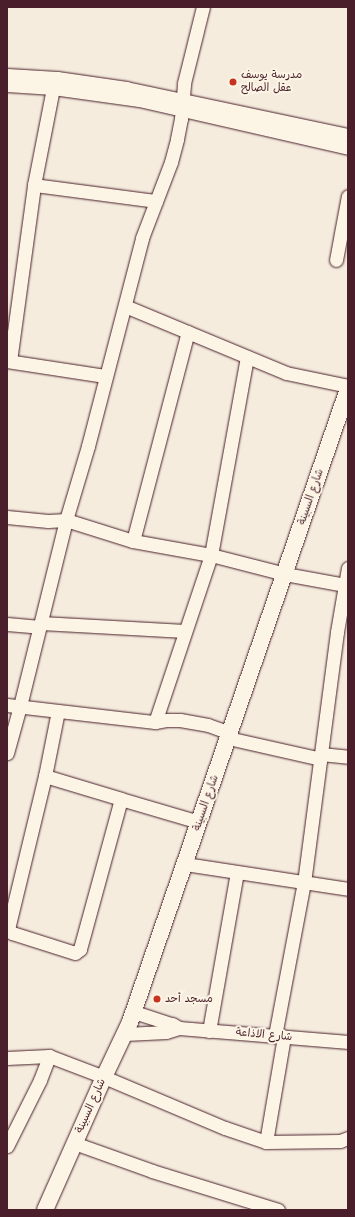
<!DOCTYPE html>
<meta charset="utf-8">
<style>
body{margin:0}
#map{position:relative;width:355px;height:1217px;overflow:hidden;background:#f5ecde;font-family:"Shantell Sans","Playpen Sans Arabic",sans-serif}
div>[style]{position:absolute}
.roads{filter:drop-shadow(0 0 1px #4a1f2b) drop-shadow(0 0 1px #4a1f2b)}
.minor>*{height:13px;margin:-6.5px;padding:0 6.5px;transform-origin:6.5px;border-radius:6.5px;background:#fcf5e5}
.major>*{height:16px;margin:-8px;padding:0 8px;transform-origin:8px;border-radius:8px;background:#fcf5e5}
.dots>*{width:11px;height:11px;translate:-50% -50%;box-sizing:border-box;border:2px solid #fcf5e5;border-radius:50%}
span{translate:-50% -50%;white-space:nowrap;text-align:center;line-height:1.15;-webkit-text-stroke:4px #fcf5e5;paint-order:stroke}
.poi-label{font-size:11px;color:#4a1f2b}
.left{translate:0 -50%;text-align:left}
.street-label{font-size:11px;color:#4a1f2b}
.frame{position:absolute;inset:0;border:8px solid #4a1f2b;pointer-events:none}
</style>
<div id="map">
<div class="roads">
<div class="minor">
<i style="left:7px;top:75px;width:50px;rotate:3.4deg"></i>
<i style="left:57px;top:78px;width:70px;rotate:8.2deg"></i>
<i style="left:126px;top:88px;width:227px;rotate:12deg"></i>
<i style="left:7px;top:85px;width:46px;rotate:3.7deg"></i>
<i style="left:53px;top:88px;width:87px;rotate:7.9deg"></i>
<i style="left:139px;top:100px;width:214px;rotate:12.9deg"></i>
<i style="left:34px;top:185px;width:123px;rotate:7.5deg"></i>
<i style="left:336px;top:260px;width:65px;rotate:-79.4deg"></i>
<i style="left:125px;top:306px;width:174px;rotate:22.6deg"></i>
<i style="left:286px;top:373px;width:63px;rotate:11.8deg"></i>
<i style="left:247px;top:357px;width:201px;rotate:100.3deg"></i>
<i style="left:211px;top:555px;width:76px;rotate:14.4deg"></i>
<i style="left:285px;top:574px;width:61px;rotate:10.4deg"></i>
<i style="left:345px;top:585px;width:48px;rotate:99.7deg"></i>
<i style="left:337px;top:632px;width:252px;rotate:97.5deg"></i>
<i style="left:304px;top:882px;width:157px;rotate:100.7deg"></i>
<i style="left:7px;top:361px;width:99px;rotate:8.7deg"></i>
<i style="left:10px;top:361px;width:178px;rotate:-82.2deg"></i>
<i style="left:34px;top:185px;width:99px;rotate:-78.9deg"></i>
<i style="left:7px;top:517px;width:41px;rotate:5.6deg"></i>
<i style="left:48px;top:521px;width:18px;rotate:-3deg"></i>
<i style="left:66px;top:520px;width:70px;rotate:17.4deg"></i>
<i style="left:133px;top:541px;width:79px;rotate:10.2deg"></i>
<i style="left:211px;top:555px;width:176px;rotate:108.5deg"></i>
<i style="left:133px;top:541px;width:216px;rotate:-75.3deg"></i>
<i style="left:348px;top:568px;width:17px;rotate:100deg"></i>
<i style="left:345px;top:585px;width:3px"></i>
<i style="left:41px;top:623px;width:144px;rotate:3.2deg"></i>
<i style="left:7px;top:624px;width:33px;rotate:5deg"></i>
<i style="left:7px;top:705px;width:149px;rotate:6.6deg"></i>
<i style="left:155px;top:722px;width:11px;rotate:-10deg"></i>
<i style="left:166px;top:720px;width:14px"></i>
<i style="left:180px;top:720px;width:28px;rotate:10deg"></i>
<i style="left:208px;top:725px;width:23px;rotate:20deg"></i>
<i style="left:228px;top:738px;width:95px;rotate:12.7deg"></i>
<i style="left:7px;top:753px;width:49px;rotate:-74.5deg"></i>
<i style="left:20px;top:706px;width:192px;rotate:-76.1deg"></i>
<i style="left:66px;top:520px;width:77px;rotate:-73.4deg"></i>
<i style="left:88px;top:446px;width:215px;rotate:-75.4deg"></i>
<i style="left:142px;top:238px;width:81px;rotate:-69.1deg"></i>
<i style="left:171px;top:162px;width:24px;rotate:-75deg"></i>
<i style="left:177px;top:139px;width:20px;rotate:-79deg"></i>
<i style="left:181px;top:119px;width:36px;rotate:-85deg"></i>
<i style="left:184px;top:83px;width:78px;rotate:-76deg"></i>
<i style="left:321px;top:754px;width:27px;rotate:6deg"></i>
<i style="left:45px;top:776px;width:79px;rotate:16.8deg"></i>
<i style="left:121px;top:799px;width:156px;rotate:105.3deg"></i>
<i style="left:80px;top:949px;width:6px;rotate:141deg"></i>
<i style="left:75px;top:953px;width:66px;rotate:-162.4deg"></i>
<i style="left:12px;top:933px;width:6px;rotate:-135deg"></i>
<i style="left:8px;top:929px;width:157px;rotate:-76.4deg"></i>
<i style="left:45px;top:776px;width:66px;rotate:-78.7deg"></i>
<i style="left:121px;top:799px;width:81px;rotate:16.4deg"></i>
<i style="left:185px;top:864px;width:165px;rotate:8.7deg"></i>
<i style="left:134px;top:1012px;width:40px;rotate:18deg"></i>
<i style="left:172px;top:1024px;width:8px;rotate:30deg"></i>
<i style="left:209px;top:1031px;width:161px;rotate:-80deg"></i>
<i style="left:125px;top:1034px;width:41px;rotate:-2.8deg"></i>
<i style="left:166px;top:1032px;width:14px;rotate:-17deg"></i>
<i style="left:179px;top:1028px;width:170px;rotate:4.7deg"></i>
<i style="left:7px;top:1058px;width:42px;rotate:-2.7deg"></i>
<i style="left:49px;top:1056px;width:59px;rotate:20.9deg"></i>
<i style="left:104px;top:1077px;width:131px;rotate:22.9deg"></i>
<i style="left:225px;top:1128px;width:43px;rotate:18.9deg"></i>
<i style="left:266px;top:1142px;width:74px;rotate:-0.8deg"></i>
<i style="left:340px;top:1141px;width:9px;rotate:-21deg"></i>
<i style="left:266px;top:1142px;width:107px;rotate:-80.3deg"></i>
<i style="left:74px;top:1143px;width:83px;rotate:19.7deg"></i>
<i style="left:152px;top:1171px;width:132px;rotate:17.2deg"></i>
<i style="left:7px;top:1146px;width:74px;rotate:-63.4deg"></i>
<i style="left:40px;top:1080px;width:26px;rotate:-69deg"></i>
</div>
<div class="major">
<i style="left:45px;top:1210px;width:145px;rotate:-66.1deg"></i>
<i style="left:104px;top:1077px;width:61px;rotate:-64.7deg"></i>
<i style="left:130px;top:1022px;width:669px;rotate:-71deg"></i>
</div>
</div>
<div class="dots">
<i style="left:233px;top:82px;background:#c8321e"></i>
<i style="left:157px;top:999px;background:#c8321e"></i>
</div>
<div class="poi-label">
<span class="left" style="left:241px;top:82px">مدرسة يوسف<br>عقل الصالح</span>
<span class="left" style="left:165px;top:999px">مسجد أحد</span>
</div>
<div class="street-label">
<span style="left:311px;top:497px;rotate:-71deg">شارع السبينة</span>
<span style="left:206px;top:803px;rotate:-71deg">شارع السبينة</span>
<span style="left:264px;top:1035px;rotate:5deg">شارع الاذاعة</span>
<span style="left:91px;top:1106px;rotate:-66deg">شارع السبينة</span>
</div>
<div class="frame"></div>
</div>
